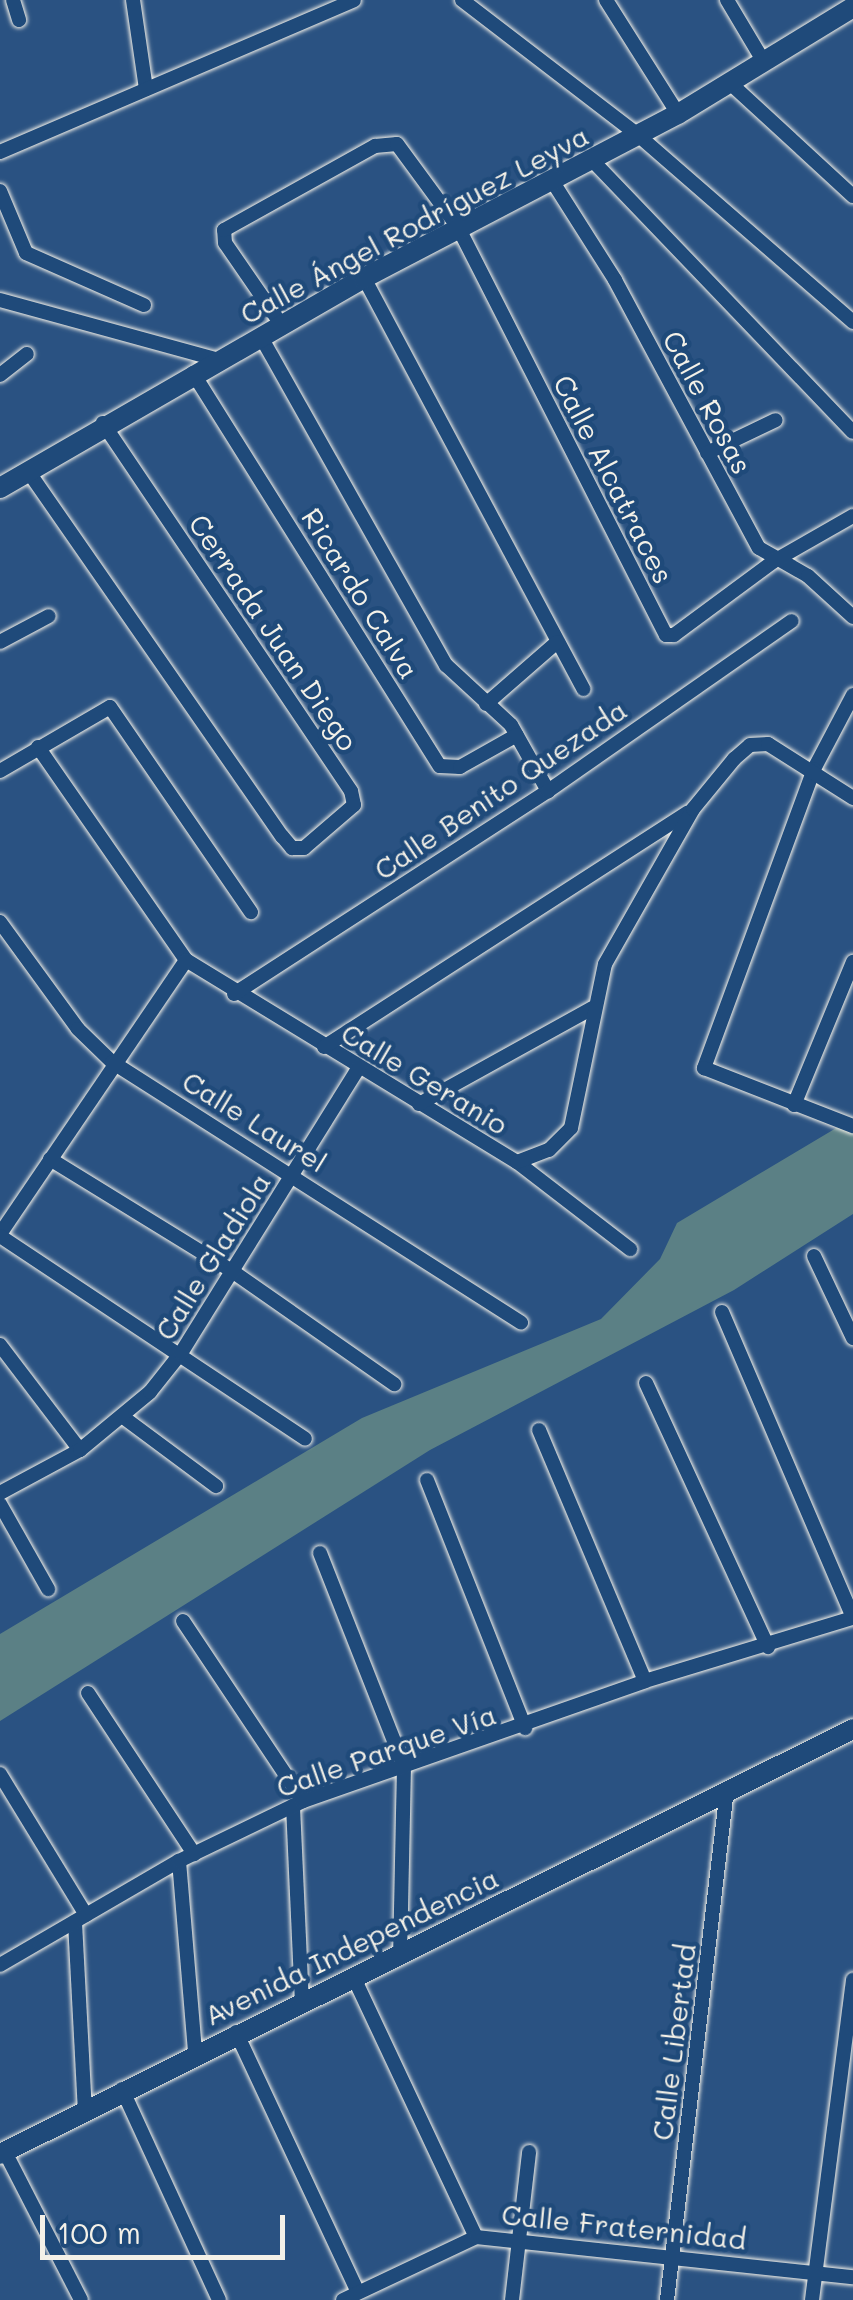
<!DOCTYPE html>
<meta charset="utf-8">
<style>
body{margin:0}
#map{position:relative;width:853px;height:2300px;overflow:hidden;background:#2a5282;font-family:Mali,sans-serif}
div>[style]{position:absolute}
.green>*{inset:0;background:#5b8085}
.roads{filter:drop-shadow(0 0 2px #f4f1e8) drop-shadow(0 0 2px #f4f1e8)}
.street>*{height:14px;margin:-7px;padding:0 7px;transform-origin:7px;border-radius:7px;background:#1f4a7a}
.secondary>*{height:20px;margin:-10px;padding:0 10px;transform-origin:10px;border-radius:10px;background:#1f4a7a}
span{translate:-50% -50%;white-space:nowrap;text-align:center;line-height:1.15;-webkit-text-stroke:9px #1f4a7a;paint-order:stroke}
.street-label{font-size:28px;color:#f4f1e8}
.scale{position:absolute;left:40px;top:2215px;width:245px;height:45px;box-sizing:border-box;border:5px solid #f4f1e8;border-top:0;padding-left:12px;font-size:30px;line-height:35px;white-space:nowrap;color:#f4f1e8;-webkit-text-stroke:8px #1f4a7a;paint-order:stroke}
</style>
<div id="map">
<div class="green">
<i style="clip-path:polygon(853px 1118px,853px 1214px,734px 1290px,430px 1450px,0 1721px,0 1634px,362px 1418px,601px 1319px,660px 1259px,677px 1223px)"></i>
</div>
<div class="roads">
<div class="street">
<i style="left:13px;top:0;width:21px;rotate:73deg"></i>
<i style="left:133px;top:0;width:90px;rotate:81.7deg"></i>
<i style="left:462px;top:0;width:222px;rotate:37.5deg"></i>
<i style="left:638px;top:135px;width:285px;rotate:41deg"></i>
<i style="left:606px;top:0;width:135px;rotate:57.7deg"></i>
<i style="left:727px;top:0;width:72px;rotate:59.2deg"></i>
<i style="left:730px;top:83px;width:167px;rotate:42.6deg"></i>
<i style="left:0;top:152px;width:385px;rotate:-23.2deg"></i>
<i style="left:591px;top:159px;width:378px;rotate:46.2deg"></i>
<i style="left:551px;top:179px;width:120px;rotate:57.6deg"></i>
<i style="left:615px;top:280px;width:304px;rotate:61.8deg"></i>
<i style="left:759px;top:548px;width:56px;rotate:29.7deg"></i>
<i style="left:808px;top:576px;width:61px;rotate:42.3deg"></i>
<i style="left:0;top:191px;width:67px;rotate:67.2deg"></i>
<i style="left:26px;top:253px;width:129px;rotate:23.8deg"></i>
<i style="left:364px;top:278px;width:466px;rotate:61.9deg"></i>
<i style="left:0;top:300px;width:227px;rotate:15.3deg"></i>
<i style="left:283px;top:327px;width:102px;rotate:-124.6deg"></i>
<i style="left:225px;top:243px;width:13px;rotate:-94deg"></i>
<i style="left:224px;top:230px;width:173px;rotate:-29.1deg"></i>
<i style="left:375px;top:146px;width:22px;rotate:-5deg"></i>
<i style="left:397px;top:144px;width:103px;rotate:53.7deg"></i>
<i style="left:458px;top:227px;width:458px;rotate:63deg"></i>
<i style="left:666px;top:635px;width:8px"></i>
<i style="left:674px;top:635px;width:124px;rotate:-36.5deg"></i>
<i style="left:774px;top:561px;width:91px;rotate:-29.7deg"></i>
<i style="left:261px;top:337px;width:377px;rotate:60.6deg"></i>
<i style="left:446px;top:665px;width:88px;rotate:42.7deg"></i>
<i style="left:511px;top:725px;width:76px;rotate:60.7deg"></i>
<i style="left:193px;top:373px;width:464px;rotate:57.9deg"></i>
<i style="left:440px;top:766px;width:20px;rotate:3deg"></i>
<i style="left:460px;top:767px;width:65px;rotate:-29.3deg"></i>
<i style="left:0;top:375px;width:34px;rotate:-38deg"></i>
<i style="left:707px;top:453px;width:76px;rotate:-25.6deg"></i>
<i style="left:28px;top:471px;width:445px;rotate:55.2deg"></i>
<i style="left:282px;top:836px;width:16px;rotate:50deg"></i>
<i style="left:292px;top:848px;width:12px"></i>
<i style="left:304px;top:848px;width:66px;rotate:-40.7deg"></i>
<i style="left:354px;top:805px;width:14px;rotate:-102deg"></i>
<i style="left:351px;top:791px;width:444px;rotate:-124deg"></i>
<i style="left:0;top:642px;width:55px;rotate:-28deg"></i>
<i style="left:853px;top:695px;width:84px;rotate:117.8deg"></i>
<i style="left:814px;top:769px;width:319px;rotate:110.2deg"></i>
<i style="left:704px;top:1068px;width:160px;rotate:21.3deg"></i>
<i style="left:486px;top:704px;width:94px;rotate:-41.1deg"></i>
<i style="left:38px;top:747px;width:259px;rotate:55.2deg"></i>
<i style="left:186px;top:960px;width:388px;rotate:31.4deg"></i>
<i style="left:517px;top:1162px;width:143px;rotate:37.6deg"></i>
<i style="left:0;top:771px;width:127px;rotate:-30.2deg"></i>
<i style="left:110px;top:707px;width:249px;rotate:55.5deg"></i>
<i style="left:0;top:922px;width:132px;rotate:53.9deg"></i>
<i style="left:78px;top:1029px;width:47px;rotate:44.1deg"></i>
<i style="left:112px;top:1062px;width:485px;rotate:32.5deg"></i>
<i style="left:234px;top:994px;width:374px;rotate:-32.9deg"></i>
<i style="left:548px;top:791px;width:297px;rotate:-34.9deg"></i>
<i style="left:324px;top:1047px;width:433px;rotate:-32.8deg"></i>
<i style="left:419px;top:1104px;width:198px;rotate:-29deg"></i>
<i style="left:794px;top:1105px;width:155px;rotate:-67.6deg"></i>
<i style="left:50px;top:1159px;width:214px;rotate:31.6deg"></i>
<i style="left:232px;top:1271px;width:198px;rotate:34.9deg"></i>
<i style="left:517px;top:1162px;width:34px;rotate:-21deg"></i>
<i style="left:549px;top:1150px;width:31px;rotate:-45deg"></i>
<i style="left:571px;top:1128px;width:167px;rotate:-78.3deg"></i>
<i style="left:605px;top:964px;width:178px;rotate:-60.4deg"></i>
<i style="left:693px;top:809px;width:65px;rotate:-50.6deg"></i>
<i style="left:734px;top:759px;width:21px;rotate:-41deg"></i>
<i style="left:750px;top:745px;width:18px;rotate:-3deg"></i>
<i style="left:768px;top:744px;width:101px;rotate:32.4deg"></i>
<i style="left:0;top:1234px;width:331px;rotate:-55.8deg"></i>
<i style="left:0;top:1236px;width:366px;rotate:33.6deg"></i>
<i style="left:814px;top:1256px;width:91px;rotate:64.6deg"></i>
<i style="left:722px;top:1312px;width:333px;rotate:66.8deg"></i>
<i style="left:0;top:1345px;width:132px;rotate:52.7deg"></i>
<i style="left:646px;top:1383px;width:291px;rotate:65.2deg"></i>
<i style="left:123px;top:1417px;width:116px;rotate:36.6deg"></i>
<i style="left:539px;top:1430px;width:272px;rotate:67.1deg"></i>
<i style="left:427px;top:1480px;width:267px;rotate:68.4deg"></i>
<i style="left:0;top:1493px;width:91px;rotate:-28.3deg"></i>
<i style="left:80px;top:1450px;width:91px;rotate:-39.6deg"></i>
<i style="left:150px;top:1392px;width:50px;rotate:-51.5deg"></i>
<i style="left:181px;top:1353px;width:337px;rotate:-58.1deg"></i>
<i style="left:0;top:1504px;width:98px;rotate:60.5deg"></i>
<i style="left:320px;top:1553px;width:229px;rotate:68.5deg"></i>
<i style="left:404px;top:1766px;width:189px;rotate:91.2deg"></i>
<i style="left:183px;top:1621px;width:216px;rotate:56.3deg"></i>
<i style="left:88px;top:1693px;width:193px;rotate:56.6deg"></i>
<i style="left:0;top:1774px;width:165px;rotate:58.6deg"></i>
<i style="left:293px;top:1806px;width:195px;rotate:87.4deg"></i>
<i style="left:179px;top:1861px;width:192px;rotate:85.2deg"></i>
<i style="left:75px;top:1922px;width:188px;rotate:87deg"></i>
<i style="left:0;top:1965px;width:207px;rotate:-30.2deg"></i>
<i style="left:179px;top:1861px;width:138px;rotate:-25.8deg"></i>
<i style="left:303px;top:1801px;width:362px;rotate:-19.3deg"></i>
<i style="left:645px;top:1681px;width:217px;rotate:-16.9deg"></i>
<i style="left:354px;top:1978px;width:286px;rotate:64.8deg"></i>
<i style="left:236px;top:2032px;width:287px;rotate:64.9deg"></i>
<i style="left:122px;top:2089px;width:232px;rotate:65.3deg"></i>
<i style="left:5px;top:2152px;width:166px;rotate:62.8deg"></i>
<i style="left:343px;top:2300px;width:147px;rotate:-25.3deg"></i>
<i style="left:476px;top:2237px;width:379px;rotate:6.1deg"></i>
<i style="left:512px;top:2300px;width:149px;rotate:-83.4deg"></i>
<i style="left:667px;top:2300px;width:515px;rotate:-83.3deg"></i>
<i style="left:812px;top:2300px;width:323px;rotate:-82.7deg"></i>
</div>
<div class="secondary">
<i style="left:0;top:488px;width:420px;rotate:-30deg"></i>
<i style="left:364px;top:278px;width:354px;rotate:-27.6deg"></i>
<i style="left:678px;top:114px;width:205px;rotate:-31.4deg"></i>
<i style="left:0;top:2154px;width:953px;rotate:-26.48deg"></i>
</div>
</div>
<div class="street-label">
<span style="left:414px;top:224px;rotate:-28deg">Calle Ángel Rodríguez Leyva</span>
<span style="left:708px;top:402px;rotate:62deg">Calle Rosas</span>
<span style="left:614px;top:479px;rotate:63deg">Calle Alcatraces</span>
<span style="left:361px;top:593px;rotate:58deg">Ricardo Calva</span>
<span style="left:274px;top:632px;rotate:56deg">Cerrada Juan Diego</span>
<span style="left:500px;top:789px;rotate:-34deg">Calle Benito Quezada</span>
<span style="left:425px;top:1078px;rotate:31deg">Calle Geranio</span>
<span style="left:255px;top:1121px;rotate:32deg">Calle Laurel</span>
<span style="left:212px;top:1256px;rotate:-58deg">Calle Gladiola</span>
<span style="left:386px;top:1750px;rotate:-19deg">Calle Parque Vía</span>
<span style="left:351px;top:1946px;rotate:-26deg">Avenida Independencia</span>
<span style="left:673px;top:2042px;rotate:-83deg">Calle Libertad</span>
<span style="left:624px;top:2226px;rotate:6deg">Calle Fraternidad</span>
</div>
<div class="scale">100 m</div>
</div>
